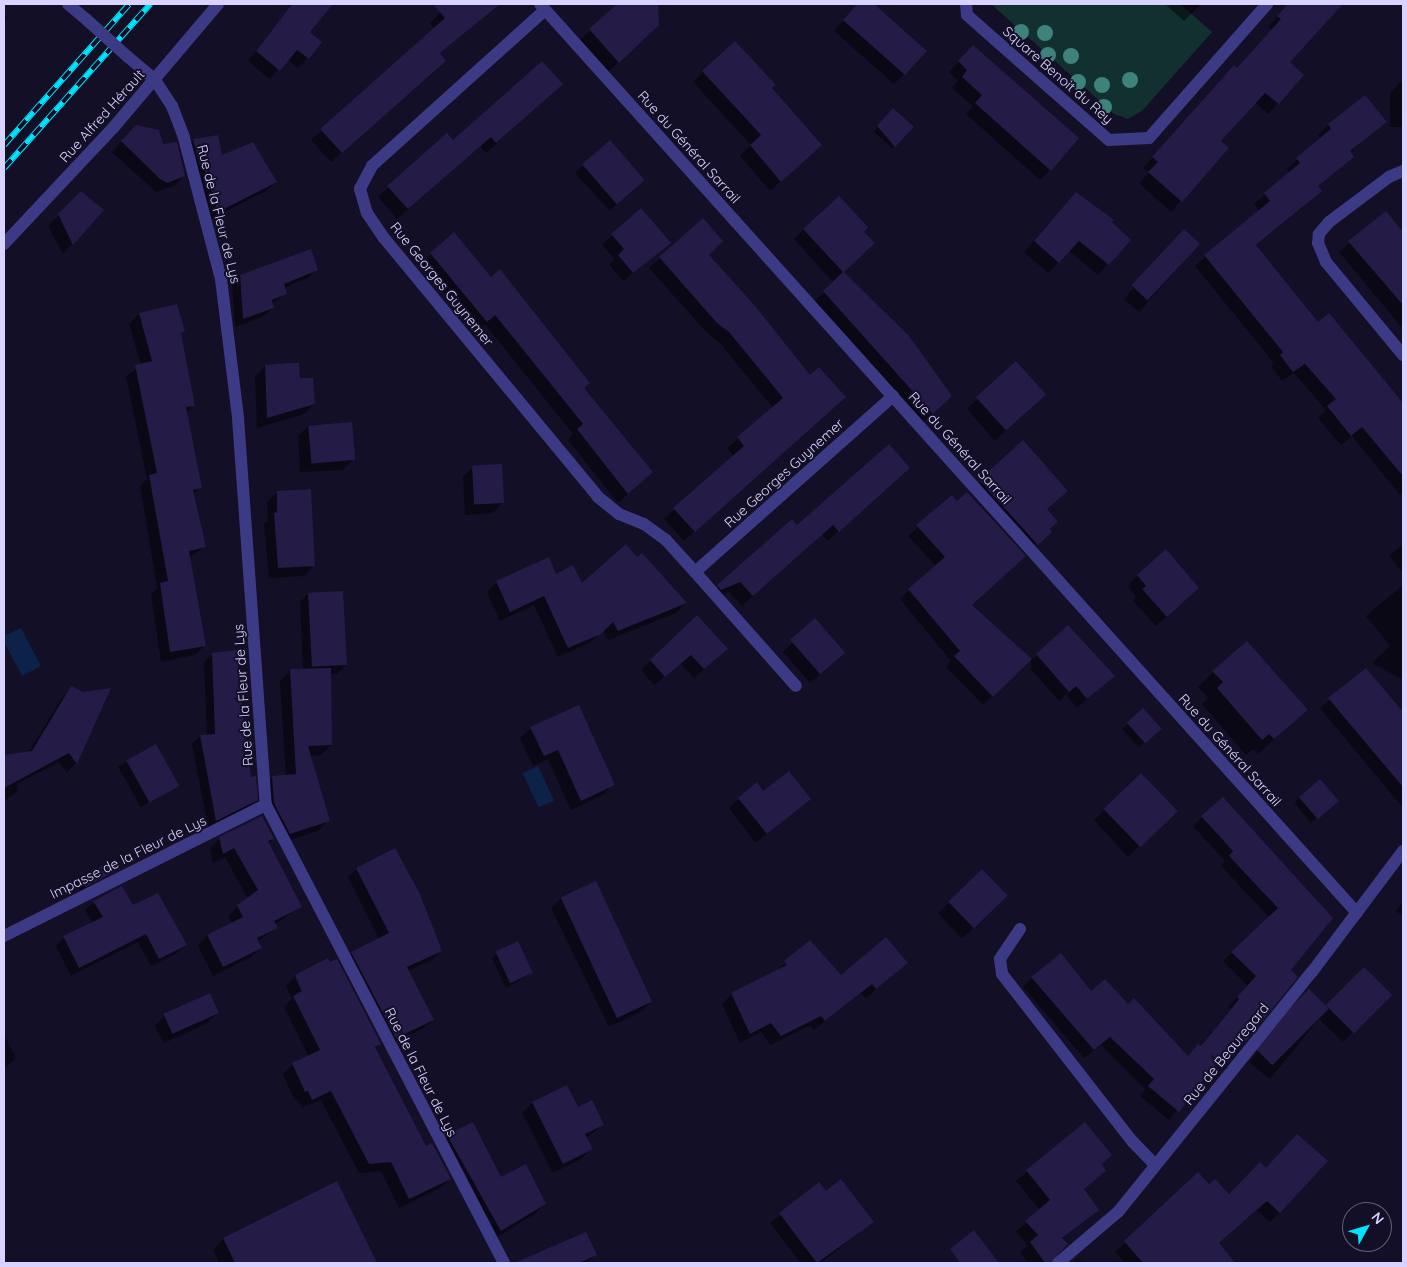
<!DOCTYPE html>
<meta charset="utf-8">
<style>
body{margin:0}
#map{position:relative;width:1407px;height:1267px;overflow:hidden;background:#130f26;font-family:Quicksand,sans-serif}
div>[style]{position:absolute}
.green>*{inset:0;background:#12302f}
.water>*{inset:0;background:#0c2248;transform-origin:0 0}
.shadow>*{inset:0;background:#0007;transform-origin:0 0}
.building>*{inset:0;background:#241b47;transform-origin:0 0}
.street>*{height:12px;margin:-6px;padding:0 6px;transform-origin:6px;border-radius:6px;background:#3d3a85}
.rail>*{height:5.5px;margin-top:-2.75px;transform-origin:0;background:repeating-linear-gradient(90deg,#130f26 0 11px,#00e5ff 0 22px);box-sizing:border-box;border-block:1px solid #00e5ff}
.street-bridge>*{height:12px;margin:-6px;padding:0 6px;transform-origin:6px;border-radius:6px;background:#3d3a85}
.trees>*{width:16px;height:16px;margin:-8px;border-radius:50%;background:#3d827b}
span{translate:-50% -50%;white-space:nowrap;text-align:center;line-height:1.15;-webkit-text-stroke:4px #130f26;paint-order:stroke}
.street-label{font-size:14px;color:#d9d4ff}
.frame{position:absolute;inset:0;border:5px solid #d9d4ff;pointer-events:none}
.north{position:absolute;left:1342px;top:1202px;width:50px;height:50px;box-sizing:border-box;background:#130f26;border:1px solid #625e7d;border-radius:50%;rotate:51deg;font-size:14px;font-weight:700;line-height:20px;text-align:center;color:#d9d4ff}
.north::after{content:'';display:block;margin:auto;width:18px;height:22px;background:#00e5ff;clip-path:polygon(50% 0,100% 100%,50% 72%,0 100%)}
</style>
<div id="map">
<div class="green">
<i style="clip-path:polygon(991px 4px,1180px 4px,1212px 32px,1142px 111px,1128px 119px,1114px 114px)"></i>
</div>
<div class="water">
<i style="clip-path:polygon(21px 628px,41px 666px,22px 676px,4px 642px,4px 636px)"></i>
<i style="left:538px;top:766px;width:38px;height:17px;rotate:65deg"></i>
</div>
<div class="shadow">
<i style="clip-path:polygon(292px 4px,331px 4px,309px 33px,321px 42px,308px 58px,298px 68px,287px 59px,270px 79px,248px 61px)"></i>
<i style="clip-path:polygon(450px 4px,489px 4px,493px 8px,439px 54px,445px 61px,435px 71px,331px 162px,311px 140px,435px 29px,430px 23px)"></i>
<i style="clip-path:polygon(620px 4px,657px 4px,658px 24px,608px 72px,580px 40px)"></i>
<i style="clip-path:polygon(858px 4px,872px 4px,926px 52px,894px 84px,834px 31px)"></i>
<i style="clip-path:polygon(1165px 4px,1201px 4px,1184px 21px)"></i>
<i style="clip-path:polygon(1288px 4px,1341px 4px,1288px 62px,1303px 75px,1268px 114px,1254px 102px,1219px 141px,1227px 149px,1171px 212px,1139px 183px,1149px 173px,1143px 168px,1224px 77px,1236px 69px,1272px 30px,1268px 27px)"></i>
<i style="clip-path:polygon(4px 14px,7px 19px,4px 22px)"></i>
<i style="clip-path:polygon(963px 57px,1050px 170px,1040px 180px,966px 114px,973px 106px,952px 88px,958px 81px,949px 72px)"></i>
<i style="clip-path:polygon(703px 72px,771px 89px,810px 155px,770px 191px,740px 156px,751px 145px,693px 82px)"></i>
<i style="clip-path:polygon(1400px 82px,1403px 83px,1403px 127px,1390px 127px,1390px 93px)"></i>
<i style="clip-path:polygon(561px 84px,486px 153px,480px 146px,397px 219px,378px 197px,447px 135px,453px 141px)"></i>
<i style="clip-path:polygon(1365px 97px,1385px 122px,1349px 153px,1353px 157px,1317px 187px,1310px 201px,1256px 246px,1318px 324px,1329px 315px,1403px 406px,1403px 492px,1400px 495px,1352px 436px,1341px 445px,1318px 418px,1326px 410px,1294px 373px,1282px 381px,1271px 366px,1274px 363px,1195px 266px,1260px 211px,1254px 204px,1290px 173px,1287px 169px,1321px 139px,1318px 135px,1328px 125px)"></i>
<i style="left:893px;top:110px;width:25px;height:29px;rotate:42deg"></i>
<i style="clip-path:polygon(136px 126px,162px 145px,184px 175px,174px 186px,156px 192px,112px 152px)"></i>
<i style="clip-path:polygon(217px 136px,221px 157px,276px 182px,266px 191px,209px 220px,184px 150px,193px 140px)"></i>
<i style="clip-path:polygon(583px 165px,635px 187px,610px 211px,575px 173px)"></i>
<i style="clip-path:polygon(81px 193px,102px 210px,63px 254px,48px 226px)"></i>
<i style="clip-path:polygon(1066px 204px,1110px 223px,1130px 240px,1098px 275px,1069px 251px,1048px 273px,1024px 252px)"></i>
<i style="clip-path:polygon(641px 210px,670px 243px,623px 281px,609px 265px,615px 259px,602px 245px)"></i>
<i style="clip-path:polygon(1386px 213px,1403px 234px,1403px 241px,1397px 247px,1403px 254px,1403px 329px,1339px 252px)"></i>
<i style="clip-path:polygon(703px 220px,707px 255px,810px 377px,845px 397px,684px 541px,664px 519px,734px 456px,727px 448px,773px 408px,719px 342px,707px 333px,649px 268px)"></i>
<i style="clip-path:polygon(804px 229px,843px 272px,941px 406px,922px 423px,814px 302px,834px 283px,794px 239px)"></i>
<i style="clip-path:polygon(1174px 241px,1199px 244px,1139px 312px,1124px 299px)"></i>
<i style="clip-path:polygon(431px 254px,583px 389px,641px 482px,618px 503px,568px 440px,573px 434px,485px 324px,476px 331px,421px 264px)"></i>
<i style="clip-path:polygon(317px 269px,308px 278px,284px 288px,285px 294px,272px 304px,273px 308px,264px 316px,235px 327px,232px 285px,240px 276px)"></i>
<i style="clip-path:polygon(139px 314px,183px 331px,180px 334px,194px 405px,186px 413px,201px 487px,193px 495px,204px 547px,189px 558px,205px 645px,195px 655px,161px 662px,151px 594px,157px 588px,140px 486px,147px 479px,126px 376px,141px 365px,129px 324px)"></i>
<i style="clip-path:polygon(1016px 363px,1034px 404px,995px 441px,967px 409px)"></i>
<i style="clip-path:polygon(265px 366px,299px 379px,314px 404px,304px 414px,257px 428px,255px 377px)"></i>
<i style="clip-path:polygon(308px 426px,353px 460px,343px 470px,300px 472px,298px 436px)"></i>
<i style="clip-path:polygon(1023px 441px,1046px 510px,1048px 529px,1027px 555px,970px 492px)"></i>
<i style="clip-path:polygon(473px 467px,503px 502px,493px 513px,465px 515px,463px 477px)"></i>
<i style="clip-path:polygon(899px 478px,828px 541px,822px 534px,742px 606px,729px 592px,711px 599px,708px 596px,797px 526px)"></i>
<i style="clip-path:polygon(278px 492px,314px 565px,304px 576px,269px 578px,264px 524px,268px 521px,267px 502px)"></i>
<i style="clip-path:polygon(952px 497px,971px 605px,1030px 659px,983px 705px,946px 667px,951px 661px,900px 599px,936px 566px,908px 536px)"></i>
<i style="clip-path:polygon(1403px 544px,1403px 573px,1389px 556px)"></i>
<i style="clip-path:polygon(637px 559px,686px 603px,676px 613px,608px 640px,603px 631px,589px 643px,558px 657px,534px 605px,500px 621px,487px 592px,497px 582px,555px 575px,581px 585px)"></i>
<i style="clip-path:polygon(1138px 575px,1188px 598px,1156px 626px,1133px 601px,1136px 597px,1128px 586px)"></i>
<i style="clip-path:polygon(1403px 585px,1403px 680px,1372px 663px,1390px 646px,1366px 616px)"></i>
<i style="clip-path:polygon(309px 593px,346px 665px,337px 674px,330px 674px,331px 745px,321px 755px,310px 756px,328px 821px,318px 831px,280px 843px,262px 787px,273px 777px,286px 776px,280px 681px,290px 671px,303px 670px,300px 602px)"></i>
<i style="clip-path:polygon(697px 617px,717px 658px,694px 678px,681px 664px,654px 685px,641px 670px)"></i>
<i style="clip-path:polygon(815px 620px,834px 663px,810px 683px,783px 652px)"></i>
<i style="clip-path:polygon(1041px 651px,1109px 680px,1077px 708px,1066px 694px,1059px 701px,1031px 669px,1031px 660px)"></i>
<i style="clip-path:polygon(213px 654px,256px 800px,248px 808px,208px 828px,192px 744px,201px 736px,207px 736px,204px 662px)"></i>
<i style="clip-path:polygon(1366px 670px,1403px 714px,1403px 808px,1320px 708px)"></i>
<i style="clip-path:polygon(1213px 672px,1307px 710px,1258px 754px,1253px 749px,1246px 755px,1202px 704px,1208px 698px,1198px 687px)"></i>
<i style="clip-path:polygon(72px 688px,83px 693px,109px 690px,76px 763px,67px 773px,59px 762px,17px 784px,18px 791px,4px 801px,4px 756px,28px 753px,62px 698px)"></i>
<i style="left:1143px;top:710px;width:25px;height:28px;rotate:48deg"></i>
<i style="clip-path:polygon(531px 728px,613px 785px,603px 795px,571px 810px,548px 759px,533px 766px,520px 738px)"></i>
<i style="left:156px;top:746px;width:46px;height:43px;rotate:61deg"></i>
<i style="clip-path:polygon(1141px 774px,1167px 821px,1128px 857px,1094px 820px)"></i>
<i style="left:1320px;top:781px;width:26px;height:34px;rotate:50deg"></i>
<i style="clip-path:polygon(763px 793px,809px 799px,756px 843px,729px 808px,739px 799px)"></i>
<i style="clip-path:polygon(1202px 817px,1332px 918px,1290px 970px,1245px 1040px,1236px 1049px,1231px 1045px,1169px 1120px,1140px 1096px,1145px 1089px,1101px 1045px,1084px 1058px,1023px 987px,1032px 978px,1091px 992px,1128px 1006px,1188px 1057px,1200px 1047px,1230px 1009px,1228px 1007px,1248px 986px,1223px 961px,1270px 918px,1221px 866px,1225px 861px,1193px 826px)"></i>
<i style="clip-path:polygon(220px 838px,273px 839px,268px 844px,301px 906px,275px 924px,276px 928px,257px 942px,260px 948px,251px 957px,213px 976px,198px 946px,207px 936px,232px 924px,228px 916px,247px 897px,225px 857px,213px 863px,210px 848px)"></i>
<i style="clip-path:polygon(357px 869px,441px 951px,432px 960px,408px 971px,433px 1020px,424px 1028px,387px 1046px,343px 961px,352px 953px,379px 939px,348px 877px)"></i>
<i style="clip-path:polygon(113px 871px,80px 891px,76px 884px,81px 880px)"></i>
<i style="left:982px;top:871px;width:35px;height:61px;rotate:46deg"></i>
<i style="clip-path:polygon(561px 898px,652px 1001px,642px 1011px,609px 1027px,551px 908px)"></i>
<i style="clip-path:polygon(1403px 901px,1403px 916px,1396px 911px)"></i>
<i style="clip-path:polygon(94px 902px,133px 907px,185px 945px,177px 953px,151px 966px,138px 942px,71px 976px,56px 946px,64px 937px,93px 923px,85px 910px)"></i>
<i style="clip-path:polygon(810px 942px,841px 977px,896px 972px,866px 998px,861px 993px,814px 1030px,811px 1025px,770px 1045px,761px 1032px,740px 1043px,722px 1004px,732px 994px,775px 972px)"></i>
<i style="clip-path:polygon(497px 953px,532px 973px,506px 988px,492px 958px)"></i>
<i style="clip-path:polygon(1364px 969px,1390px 995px,1343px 1042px,1319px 1019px,1270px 1079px,1249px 1062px,1309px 990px,1326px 1008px)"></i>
<i style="clip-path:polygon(evenodd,295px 976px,380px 1044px,375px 1049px,426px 1148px,450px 1179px,440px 1188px,399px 1208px,381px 1171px,359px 1173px,321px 1100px,302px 1108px,298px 1100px,295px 1101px,283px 1074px,293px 1064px,309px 1057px,284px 1007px,292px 999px,286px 986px,295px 976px,295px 978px,297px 978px,306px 996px,304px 997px,295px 978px)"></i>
<i style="clip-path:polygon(218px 1013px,207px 1023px,164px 1043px,155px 1026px,165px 1015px)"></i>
<i style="clip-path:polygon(5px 1037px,16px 1058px,4px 1069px,4px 1038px)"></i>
<i style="clip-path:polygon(566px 1087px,578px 1109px,603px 1125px,586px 1138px,591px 1149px,581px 1159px,553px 1173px,522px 1113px,532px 1103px)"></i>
<i style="clip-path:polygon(473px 1123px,501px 1178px,545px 1204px,536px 1213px,492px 1240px,438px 1145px,447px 1136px)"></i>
<i style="clip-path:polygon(1084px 1124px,1100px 1164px,1083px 1190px,1097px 1210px,1062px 1239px,1049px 1263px,1028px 1263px,1020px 1253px,1028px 1245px,1016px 1232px,1040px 1210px,1016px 1181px)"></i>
<i style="clip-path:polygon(1266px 1169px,1280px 1212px,1270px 1222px,1257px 1210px,1218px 1244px,1231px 1263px,1125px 1263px,1115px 1252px,1198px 1174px,1209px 1186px,1229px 1196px)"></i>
<i style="clip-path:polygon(336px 1183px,354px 1249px,327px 1263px,215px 1263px,219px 1261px,213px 1250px,223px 1239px)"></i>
<i style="clip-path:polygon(819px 1184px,826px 1192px,872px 1222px,821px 1263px,801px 1263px,770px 1223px)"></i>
<i style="clip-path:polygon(539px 1254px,596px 1254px,587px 1263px,544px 1263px,541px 1256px,538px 1256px,542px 1263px,529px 1263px)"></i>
<i style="clip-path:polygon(1078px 1258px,1083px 1263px,1072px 1263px)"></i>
</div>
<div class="building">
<i style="clip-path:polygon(292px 4px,333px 4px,310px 32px,322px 42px,309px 59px,297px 50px,280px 71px,256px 51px)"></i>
<i style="clip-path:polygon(433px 4px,500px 4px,440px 53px,446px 61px,342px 153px,320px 129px,445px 18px)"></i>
<i style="clip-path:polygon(617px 4px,658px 4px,659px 25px,619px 63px,589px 29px)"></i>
<i style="clip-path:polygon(857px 4px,874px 4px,927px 51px,905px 75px,843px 20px)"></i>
<i style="clip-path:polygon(1288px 4px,1343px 4px,1290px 62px,1304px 75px,1279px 104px,1265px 93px,1221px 141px,1229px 148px,1182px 202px,1148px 172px,1158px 162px,1152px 157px,1234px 65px,1237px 68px,1281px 19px,1277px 16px)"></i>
<i style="clip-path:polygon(735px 41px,776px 85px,772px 88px,822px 145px,781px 182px,750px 145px,761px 135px,702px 71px)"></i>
<i style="clip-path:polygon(973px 45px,1079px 138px,1051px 171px,975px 103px,982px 95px,962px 77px,967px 70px,958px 61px)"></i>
<i style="clip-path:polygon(542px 61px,563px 84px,496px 143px,491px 137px,408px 209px,387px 186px,447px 133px,453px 140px)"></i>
<i style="clip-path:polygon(1365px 95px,1387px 122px,1350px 151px,1354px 157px,1318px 186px,1322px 191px,1256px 245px,1318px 322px,1329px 313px,1403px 403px,1403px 476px,1362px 427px,1351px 436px,1327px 406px,1336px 399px,1305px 364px,1293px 372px,1280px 355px,1283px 352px,1204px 255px,1270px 201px,1264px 193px,1300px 163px,1296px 158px,1331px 129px,1328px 124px)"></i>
<i style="clip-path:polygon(893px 108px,914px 127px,895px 147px,877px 126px)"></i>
<i style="clip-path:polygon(136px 125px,159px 130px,163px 144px,177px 142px,185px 176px,167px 183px,160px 179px,121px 141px)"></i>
<i style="clip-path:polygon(218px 135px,222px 155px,253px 142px,277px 182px,218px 212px,204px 168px,201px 170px,193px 139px)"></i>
<i style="left:610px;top:140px;width:53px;height:37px;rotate:49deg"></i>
<i style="clip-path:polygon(81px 191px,104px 210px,73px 245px,58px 214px)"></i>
<i style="clip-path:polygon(1076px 192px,1114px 220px,1112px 222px,1131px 240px,1109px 265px,1079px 241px,1059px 263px,1034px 241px)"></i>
<i style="clip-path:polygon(839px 196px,868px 227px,864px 232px,875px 243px,844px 272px,909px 336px,952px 396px,933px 414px,823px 291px,843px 272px,803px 229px)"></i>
<i style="clip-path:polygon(641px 208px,671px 243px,633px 273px,618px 255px,624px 249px,611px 234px)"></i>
<i style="clip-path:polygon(1386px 211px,1403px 232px,1403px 305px,1348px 241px)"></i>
<i style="clip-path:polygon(703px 218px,723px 241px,709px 255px,756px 307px,810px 375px,819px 367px,846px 397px,695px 532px,673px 508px,744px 446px,737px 437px,783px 398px,729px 332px,717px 323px,659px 257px)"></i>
<i style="left:1184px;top:229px;width:22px;height:77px;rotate:43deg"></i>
<i style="clip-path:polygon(454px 232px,491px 277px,500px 269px,590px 383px,584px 388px,653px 472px,628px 494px,577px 429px,583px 424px,495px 315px,487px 322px,430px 253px)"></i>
<i style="clip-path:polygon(311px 249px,318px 270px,284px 284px,287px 294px,272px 300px,274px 308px,243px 319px,240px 275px)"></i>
<i style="clip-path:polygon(177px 304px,185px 331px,181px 333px,195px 406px,186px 407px,202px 488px,193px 490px,206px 547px,189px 551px,206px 646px,170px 652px,160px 583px,168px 581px,149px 475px,157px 473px,135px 365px,152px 361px,139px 313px)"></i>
<i style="left:1016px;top:361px;width:45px;height:54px;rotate:48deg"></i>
<i style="clip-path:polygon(290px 363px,299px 363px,300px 378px,313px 378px,315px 404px,267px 418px,265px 365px)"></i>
<i style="left:352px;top:422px;width:38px;height:44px;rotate:85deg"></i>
<i style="clip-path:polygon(1023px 440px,1068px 491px,1047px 509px,1058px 522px,1050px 529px,1052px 532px,1038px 545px,979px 480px)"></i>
<i style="clip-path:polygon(889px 444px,910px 468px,839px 532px,833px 525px,753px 596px,740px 582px,721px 590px,717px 585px,792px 519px,797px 525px)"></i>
<i style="left:502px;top:464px;width:39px;height:30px;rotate:87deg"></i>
<i style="clip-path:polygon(311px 489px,315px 566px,278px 568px,274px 513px,277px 512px,277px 491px)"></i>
<i style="clip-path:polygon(967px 492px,1026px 556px,972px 605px,1032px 659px,993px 697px,954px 656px,960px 651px,908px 589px,945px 557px,916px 525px,952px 495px,957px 501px)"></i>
<i style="clip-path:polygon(626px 544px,637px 557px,642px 553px,687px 603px,618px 631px,613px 622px,601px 634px,568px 648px,544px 596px,510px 612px,496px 581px,549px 557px,556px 574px,573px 565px,582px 583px)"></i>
<i style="clip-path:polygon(1166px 549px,1199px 588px,1167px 617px,1142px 589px,1146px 586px,1137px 575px)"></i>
<i style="left:343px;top:591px;width:74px;height:35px;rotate:87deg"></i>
<i style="clip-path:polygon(697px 615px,728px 649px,704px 669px,691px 655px,665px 677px,650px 660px)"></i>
<i style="left:815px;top:618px;width:46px;height:33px;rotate:49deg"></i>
<i style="clip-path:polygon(1068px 625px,1115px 676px,1087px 699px,1076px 686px,1069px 692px,1036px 654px)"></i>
<i style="clip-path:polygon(1247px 641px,1308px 710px,1274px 739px,1269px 734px,1262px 740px,1217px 688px,1223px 682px,1212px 671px)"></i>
<i style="clip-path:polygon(236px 650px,251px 777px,256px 776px,258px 800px,216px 821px,200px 735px,215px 734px,212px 653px)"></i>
<i style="clip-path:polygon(331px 668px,332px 745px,308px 746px,330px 821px,290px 834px,274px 803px,272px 776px,296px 774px,290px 669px)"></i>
<i style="clip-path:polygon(1366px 668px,1403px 712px,1403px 787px,1328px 698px)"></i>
<i style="clip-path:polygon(71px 686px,83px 692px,111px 688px,77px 764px,69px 753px,4px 788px,4px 755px,32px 751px)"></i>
<i style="clip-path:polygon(579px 705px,615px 785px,581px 801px,558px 750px,544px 756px,530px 727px)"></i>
<i style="left:1143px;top:708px;width:28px;height:22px;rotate:48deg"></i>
<i style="left:156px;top:744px;width:48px;height:34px;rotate:61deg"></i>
<i style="clip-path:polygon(789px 771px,811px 799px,767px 834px,738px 798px,757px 782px,763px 791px)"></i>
<i style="left:1141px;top:773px;width:53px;height:52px;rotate:46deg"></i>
<i style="left:1320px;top:779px;width:29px;height:28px;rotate:49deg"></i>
<i style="clip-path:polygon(1223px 797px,1333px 918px,1291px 970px,1298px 977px,1246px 1041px,1239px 1036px,1179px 1112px,1148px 1086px,1154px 1079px,1110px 1037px,1094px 1050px,1031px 977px,1061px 953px,1091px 991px,1105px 979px,1128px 1004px,1134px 998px,1188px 1056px,1198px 1044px,1201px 1046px,1239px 999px,1237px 997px,1256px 976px,1231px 952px,1278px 908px,1229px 856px,1233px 851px,1201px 816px)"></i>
<i style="clip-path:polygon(262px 816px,274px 839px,268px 841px,302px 907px,274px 921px,278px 928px,257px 938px,262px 948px,223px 967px,207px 935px,243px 917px,237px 905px,258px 890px,234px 848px,223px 854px,219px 837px)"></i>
<i style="clip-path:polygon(395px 848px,420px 894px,442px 951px,407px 967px,434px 1020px,396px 1038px,351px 952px,389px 933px,356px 868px)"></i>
<i style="clip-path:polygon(109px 862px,114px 872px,85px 887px,80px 879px)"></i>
<i style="left:982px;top:869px;width:37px;height:47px;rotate:46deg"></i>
<i style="left:596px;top:881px;width:133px;height:39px;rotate:65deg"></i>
<i style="clip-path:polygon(122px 886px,133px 905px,158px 893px,187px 945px,159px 959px,146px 934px,79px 968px,63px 936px,103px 917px,93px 901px)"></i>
<i style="clip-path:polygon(886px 937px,908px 963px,876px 989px,872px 984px,825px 1021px,821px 1016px,781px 1036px,771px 1023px,750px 1034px,731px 993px,787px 965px,784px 961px,810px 940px,841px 975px)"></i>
<i style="left:518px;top:941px;width:35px;height:25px;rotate:65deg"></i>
<i style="clip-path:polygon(328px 958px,330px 962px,337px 959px,381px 1044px,375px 1047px,426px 1146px,432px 1143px,451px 1179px,409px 1199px,391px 1162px,369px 1164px,331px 1091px,312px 1100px,308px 1091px,305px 1092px,292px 1063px,320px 1050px,293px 996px,302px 991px,295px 975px)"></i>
<i style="left:1364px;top:967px;width:40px;height:54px;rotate:45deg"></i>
<i style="left:1309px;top:989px;width:28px;height:80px;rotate:45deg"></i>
<i style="left:210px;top:993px;width:22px;height:51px;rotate:66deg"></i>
<i style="clip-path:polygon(567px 1085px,578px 1107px,592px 1100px,604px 1125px,585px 1134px,593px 1149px,563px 1164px,532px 1102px)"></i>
<i style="clip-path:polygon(473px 1122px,501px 1177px,526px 1164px,546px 1204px,501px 1231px,447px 1135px)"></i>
<i style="clip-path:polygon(1085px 1122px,1112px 1155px,1102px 1164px,1106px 1171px,1084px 1189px,1099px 1210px,1062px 1238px,1068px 1244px,1050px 1263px,1045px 1263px,1030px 1242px,1038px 1235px,1025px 1221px,1050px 1200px,1026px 1170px)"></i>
<i style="clip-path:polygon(1297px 1134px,1328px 1161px,1280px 1213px,1267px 1201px,1219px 1243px,1235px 1263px,1143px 1263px,1124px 1241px,1198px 1172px,1209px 1184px,1215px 1179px,1229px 1194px,1260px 1162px,1266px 1168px)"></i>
<i style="clip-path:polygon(841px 1179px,874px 1222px,817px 1263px,779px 1213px,819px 1182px,826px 1191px)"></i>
<i style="clip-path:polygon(337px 1181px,377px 1263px,235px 1263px,223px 1238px)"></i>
<i style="clip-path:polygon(974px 1230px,999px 1263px,960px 1263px,950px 1249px)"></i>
<i style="clip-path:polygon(586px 1232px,597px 1255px,579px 1263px,514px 1263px)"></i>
</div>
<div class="street">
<i style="left:68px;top:4px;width:25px;rotate:40deg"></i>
<i style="left:540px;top:4px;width:1222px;rotate:48.05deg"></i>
<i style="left:966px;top:4px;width:11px;rotate:85deg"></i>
<i style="left:967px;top:15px;width:189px;rotate:41.4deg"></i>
<i style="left:1109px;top:140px;width:40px;rotate:-2.9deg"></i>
<i style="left:1149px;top:138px;width:179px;rotate:-48.6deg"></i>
<i style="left:545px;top:10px;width:233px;rotate:138deg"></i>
<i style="left:372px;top:166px;width:26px;rotate:118deg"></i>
<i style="left:360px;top:189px;width:25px;rotate:74deg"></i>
<i style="left:367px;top:213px;width:30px;rotate:56deg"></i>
<i style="left:384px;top:238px;width:336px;rotate:50.4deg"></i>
<i style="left:598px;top:497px;width:27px;rotate:39deg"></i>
<i style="left:619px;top:514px;width:27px;rotate:22deg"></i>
<i style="left:644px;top:524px;width:27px;rotate:36deg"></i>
<i style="left:666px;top:540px;width:43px;rotate:47.8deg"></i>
<i style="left:695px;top:572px;width:265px;rotate:-41.6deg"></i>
<i style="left:128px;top:57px;width:35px;rotate:40deg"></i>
<i style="left:155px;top:80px;width:31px;rotate:57deg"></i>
<i style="left:172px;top:106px;width:34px;rotate:69deg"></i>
<i style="left:184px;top:138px;width:146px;rotate:75.3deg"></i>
<i style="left:221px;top:279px;width:140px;rotate:83deg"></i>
<i style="left:238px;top:418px;width:388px;rotate:85.9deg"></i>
<i style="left:266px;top:805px;width:516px;rotate:62.54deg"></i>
<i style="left:1403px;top:171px;width:15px;rotate:157deg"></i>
<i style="left:1389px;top:177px;width:75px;rotate:143.1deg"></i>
<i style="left:1329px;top:222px;width:16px;rotate:130deg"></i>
<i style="left:1319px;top:234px;width:9px;rotate:96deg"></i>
<i style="left:1318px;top:243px;width:21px;rotate:67deg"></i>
<i style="left:1326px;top:262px;width:121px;rotate:50.4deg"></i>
<i style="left:4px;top:244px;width:159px;rotate:-46.8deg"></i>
<i style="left:113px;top:128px;width:162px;rotate:-49.7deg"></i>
<i style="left:695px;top:572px;width:152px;rotate:48.5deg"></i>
<i style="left:1020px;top:929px;width:36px;rotate:124deg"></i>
<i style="left:1000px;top:959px;width:15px;rotate:82deg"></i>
<i style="left:1002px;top:974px;width:213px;rotate:52.1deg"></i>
<i style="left:1133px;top:1142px;width:32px;rotate:46deg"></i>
<i style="left:4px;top:936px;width:293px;rotate:-26.6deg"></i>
<i style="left:1058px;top:1263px;width:79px;rotate:-40.4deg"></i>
<i style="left:1118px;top:1212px;width:309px;rotate:-51.1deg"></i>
<i style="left:1312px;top:972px;width:151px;rotate:-53.1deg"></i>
</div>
<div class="rail">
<i style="left:4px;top:145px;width:188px;rotate:-48.4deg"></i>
<i style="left:4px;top:168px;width:220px;rotate:-48.3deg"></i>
</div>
<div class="street-bridge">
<i style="left:87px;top:20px;width:55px;rotate:42.1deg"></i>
</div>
<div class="trees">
<i style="left:1021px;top:32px"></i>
<i style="left:1045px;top:33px"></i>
<i style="left:1048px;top:55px"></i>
<i style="left:1071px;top:56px"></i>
<i style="left:1130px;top:80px"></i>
<i style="left:1078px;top:82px"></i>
<i style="left:1102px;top:85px"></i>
<i style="left:1104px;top:107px"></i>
</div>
<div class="street-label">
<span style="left:1058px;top:75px;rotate:41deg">Square Benoit du Rey</span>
<span style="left:102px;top:116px;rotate:-48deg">Rue Alfred Hérault</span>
<span style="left:689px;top:147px;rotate:48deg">Rue du Général Sarrail</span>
<span style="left:219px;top:214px;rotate:76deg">Rue de la Fleur de Lys</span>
<span style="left:442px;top:284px;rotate:51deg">Rue Georges Guynemer</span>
<span style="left:960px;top:448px;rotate:48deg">Rue du Général Sarrail</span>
<span style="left:784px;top:473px;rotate:-42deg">Rue Georges Guynemer</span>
<span style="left:243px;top:695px;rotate:-94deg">Rue de la Fleur de Lys</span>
<span style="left:1230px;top:750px;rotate:48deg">Rue du Général Sarrail</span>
<span style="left:128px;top:857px;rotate:-26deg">Impasse de la Fleur de Lys</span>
<span style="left:1226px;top:1054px;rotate:-51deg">Rue de Beauregard</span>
<span style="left:421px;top:1072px;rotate:63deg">Rue de la Fleur de Lys</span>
</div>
<div class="frame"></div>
<div class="north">N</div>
</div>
